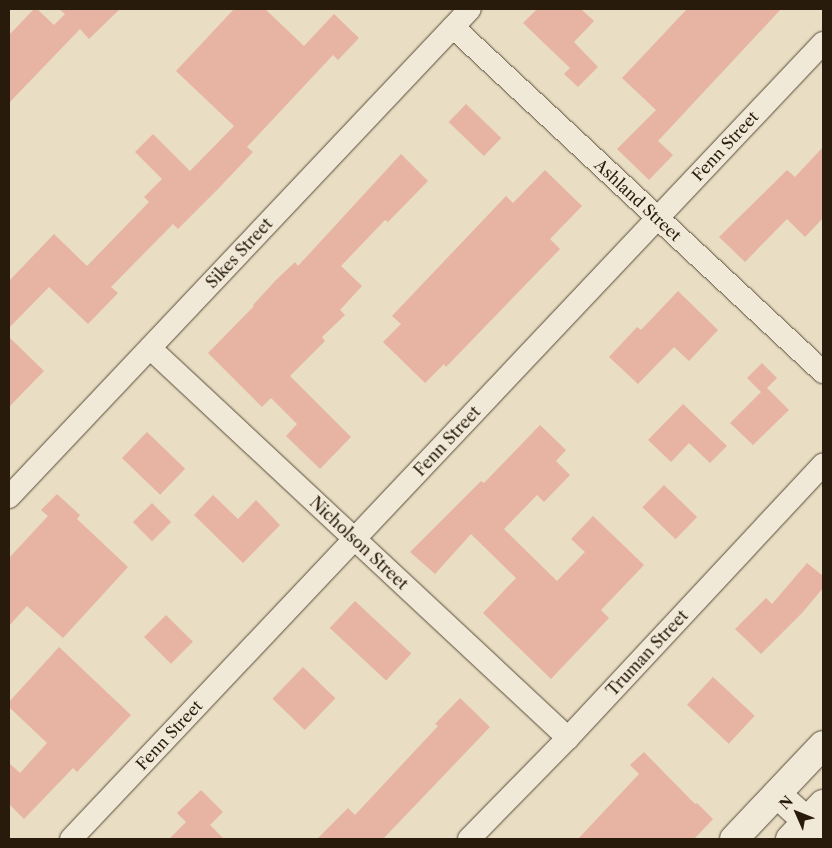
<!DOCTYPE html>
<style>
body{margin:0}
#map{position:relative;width:832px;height:848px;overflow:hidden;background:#e9ddc3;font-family:"Libre Caslon Text",serif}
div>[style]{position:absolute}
.building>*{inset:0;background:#e7b4a3;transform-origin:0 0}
.roads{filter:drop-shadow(0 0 1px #594c39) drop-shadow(0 0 1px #594c39)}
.minor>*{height:22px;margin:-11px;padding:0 11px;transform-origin:11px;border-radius:11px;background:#f1e9d8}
.tertiary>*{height:28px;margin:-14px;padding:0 14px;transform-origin:14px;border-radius:14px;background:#f1e9d8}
.secondary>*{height:28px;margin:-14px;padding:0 14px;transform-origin:14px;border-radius:14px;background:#f1e9d8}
span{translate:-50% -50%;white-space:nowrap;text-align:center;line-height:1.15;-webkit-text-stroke:4px #f1e9d8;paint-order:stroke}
.street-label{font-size:16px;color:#291b0b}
.frame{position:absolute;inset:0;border:10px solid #291b0b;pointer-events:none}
.north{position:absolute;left:772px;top:788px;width:50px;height:50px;-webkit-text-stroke:4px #f1e9d8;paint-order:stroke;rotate:314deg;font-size:14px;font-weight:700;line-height:20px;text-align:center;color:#291b0b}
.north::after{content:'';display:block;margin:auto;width:18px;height:22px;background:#291b0b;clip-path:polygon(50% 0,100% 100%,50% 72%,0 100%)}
</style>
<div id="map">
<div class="building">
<i style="clip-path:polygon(34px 9px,37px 9px,54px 25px,65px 14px,59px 9px,120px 9px,89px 39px,80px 29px,9px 103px,9px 35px)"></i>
<i style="clip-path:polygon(234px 9px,265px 9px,304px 46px,334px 14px,359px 38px,338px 60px,333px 55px,247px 147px,253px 152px,218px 189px,178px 229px,173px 224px,111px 287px,118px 293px,88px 324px,49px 287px,9px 328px,9px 281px,54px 234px,87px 266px,149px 202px,144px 197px,162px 179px,135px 152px,153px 134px,190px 171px,234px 126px,176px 71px)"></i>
<i style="clip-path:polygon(537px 9px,581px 9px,594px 21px,574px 42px,598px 67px,578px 87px,564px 74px,570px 68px,523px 23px)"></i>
<i style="clip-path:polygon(687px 9px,781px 9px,658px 141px,673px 155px,649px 180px,617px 149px,656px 110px,622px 78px)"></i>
<i style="left:466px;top:104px;width:49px;height:25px;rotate:44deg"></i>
<i style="clip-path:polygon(823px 147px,823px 218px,805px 237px,787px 219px,745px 262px,719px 237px,787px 170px,795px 177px)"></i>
<i style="clip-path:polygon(401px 154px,428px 181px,388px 222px,385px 220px,341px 266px,362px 286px,340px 310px,345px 315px,322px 337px,325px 341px,290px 376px,351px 437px,320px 469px,286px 436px,297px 424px,271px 398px,262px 407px,208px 353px,254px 306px,253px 305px,276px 280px,295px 262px,298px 266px)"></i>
<i style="clip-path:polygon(545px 170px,582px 206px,550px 239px,560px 249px,446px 367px,444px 364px,425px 383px,383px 342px,401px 324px,392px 316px,506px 196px,513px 203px)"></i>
<i style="clip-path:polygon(678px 291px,718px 330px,689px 361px,674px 347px,638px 384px,609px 357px,637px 327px,641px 330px)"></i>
<i style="clip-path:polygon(9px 337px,44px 371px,9px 407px)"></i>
<i style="clip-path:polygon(762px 363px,777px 378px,767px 388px,789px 410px,753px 445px,730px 423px,761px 392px,747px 378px)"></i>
<i style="clip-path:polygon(683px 404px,727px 446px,710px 463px,689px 443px,671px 462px,648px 440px)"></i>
<i style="clip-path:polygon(540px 425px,566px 450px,556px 461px,570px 475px,544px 502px,537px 495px,504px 529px,557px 581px,585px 552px,571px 539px,593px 516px,644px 565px,601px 610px,609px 618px,551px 679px,483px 613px,516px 578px,471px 534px,435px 574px,410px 552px,481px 481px,484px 483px)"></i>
<i style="left:147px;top:432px;width:53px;height:36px;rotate:44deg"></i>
<i style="left:664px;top:485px;width:46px;height:31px;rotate:44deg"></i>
<i style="clip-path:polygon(57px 494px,80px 515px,77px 519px,128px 567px,63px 638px,27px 606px,9px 626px,9px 558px,48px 516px,41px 510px)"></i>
<i style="clip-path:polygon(213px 495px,238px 519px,256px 500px,280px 525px,243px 563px,194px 515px)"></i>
<i style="left:152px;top:503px;width:27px;height:27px;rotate:45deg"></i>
<i style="clip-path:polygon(807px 563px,823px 576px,823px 588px,802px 613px,761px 654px,735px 629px,766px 598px,772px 604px)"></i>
<i style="left:355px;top:601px;width:77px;height:37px;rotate:43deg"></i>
<i style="left:166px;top:615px;width:38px;height:31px;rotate:45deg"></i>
<i style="clip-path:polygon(59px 647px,131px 715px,77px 772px,73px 768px,24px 819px,9px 804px,9px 763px,20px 773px,47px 743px,9px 707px,9px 702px)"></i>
<i style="left:303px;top:667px;width:45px;height:44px;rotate:44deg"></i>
<i style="left:713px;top:677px;width:57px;height:38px;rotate:43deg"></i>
<i style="clip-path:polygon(460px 698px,490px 727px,383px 839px,317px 839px,348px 808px,355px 815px,438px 726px,435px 724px)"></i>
<i style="clip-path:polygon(644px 752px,695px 804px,697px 803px,713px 819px,694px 839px,578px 839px,639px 774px,630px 765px)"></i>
<i style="clip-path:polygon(201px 790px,223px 812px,210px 825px,224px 839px,169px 839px,186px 822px,177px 813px)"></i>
</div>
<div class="roads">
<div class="minor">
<i style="left:453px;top:27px;width:506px;rotate:43deg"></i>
<i style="left:150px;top:348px;width:572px;rotate:43.02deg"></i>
<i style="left:9px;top:497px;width:671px;rotate:-46.63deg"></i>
<i style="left:71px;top:839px;width:1095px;rotate:-46.63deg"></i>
<i style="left:469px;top:839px;width:141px;rotate:-45.6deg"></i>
<i style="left:568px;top:738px;width:374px;rotate:-47deg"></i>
</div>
<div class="tertiary">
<i style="left:777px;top:794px;width:62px;rotate:42.4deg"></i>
</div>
<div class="secondary">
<i style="left:734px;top:839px;width:129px;rotate:-46.6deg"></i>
<i style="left:790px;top:839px;width:48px;rotate:-46.7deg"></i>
</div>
</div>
<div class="street-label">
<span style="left:725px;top:146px;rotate:-47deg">Fenn Street</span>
<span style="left:638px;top:200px;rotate:43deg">Ashland Street</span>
<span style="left:239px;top:253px;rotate:-47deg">Sikes Street</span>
<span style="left:447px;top:441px;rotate:-47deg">Fenn Street</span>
<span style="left:359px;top:543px;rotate:43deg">Nicholson Street</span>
<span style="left:647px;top:653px;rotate:-47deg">Truman Street</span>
<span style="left:169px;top:735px;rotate:-47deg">Fenn Street</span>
</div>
<div class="frame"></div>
<div class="north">N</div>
</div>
